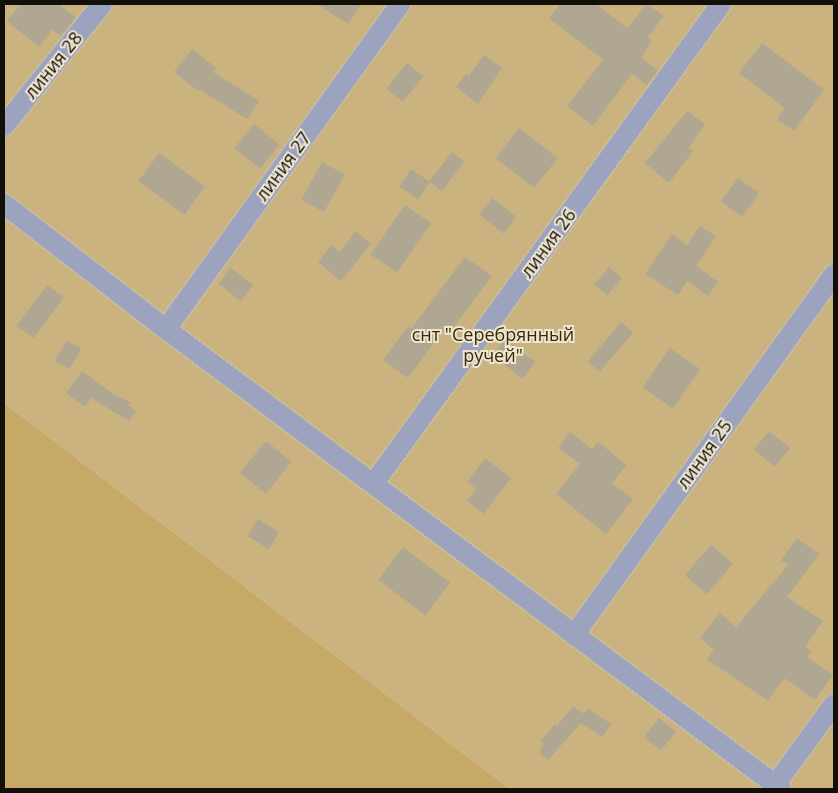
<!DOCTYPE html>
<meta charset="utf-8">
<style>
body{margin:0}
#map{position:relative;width:838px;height:793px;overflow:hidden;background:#efe5cf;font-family:"Open Sans",sans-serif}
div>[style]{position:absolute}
.green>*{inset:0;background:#cab37f}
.forest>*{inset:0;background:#c6a967}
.building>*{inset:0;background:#b0a792;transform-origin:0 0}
.roads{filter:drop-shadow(0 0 1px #ccc3af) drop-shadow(0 0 1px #ccc3af)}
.street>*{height:20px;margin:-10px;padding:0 10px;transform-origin:10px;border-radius:10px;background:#9ba3be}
span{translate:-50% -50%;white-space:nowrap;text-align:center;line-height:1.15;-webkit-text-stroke:4px #efe5cf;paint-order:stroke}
.street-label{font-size:18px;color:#120f08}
.park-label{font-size:18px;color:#372a0c}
.frame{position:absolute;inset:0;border:5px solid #120f08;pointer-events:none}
</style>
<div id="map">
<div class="green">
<i style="clip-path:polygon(4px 4px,834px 4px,834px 789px,510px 789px,4px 403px)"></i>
</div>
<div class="forest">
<i style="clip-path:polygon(4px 403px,510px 789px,4px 789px)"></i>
</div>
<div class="building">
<i style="clip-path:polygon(21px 4px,59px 4px,76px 18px,61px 36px,52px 30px,39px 47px,7px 21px)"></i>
<i style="clip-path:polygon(317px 4px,361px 4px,348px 24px)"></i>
<i style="clip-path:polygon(560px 4px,596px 4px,627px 28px,647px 4px,664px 16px,648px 37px,652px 41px,641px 58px,658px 70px,647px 85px,632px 74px,593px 126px,567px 106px,603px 60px,549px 18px)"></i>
<i style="clip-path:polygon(762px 43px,824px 90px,794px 131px,777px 119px,785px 108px,739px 73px)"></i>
<i style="clip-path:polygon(192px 49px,216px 68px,213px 72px,259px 101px,247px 119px,199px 89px,198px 91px,174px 72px)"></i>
<i style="clip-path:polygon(484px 55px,502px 68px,478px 104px,456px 87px,466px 74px,469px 76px)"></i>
<i style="left:407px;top:63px;width:21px;height:33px;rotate:39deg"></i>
<i style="clip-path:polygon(687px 111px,705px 124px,689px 148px,693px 151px,669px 183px,645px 163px)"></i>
<i style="left:254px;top:124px;width:33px;height:31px;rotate:39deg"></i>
<i style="left:519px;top:128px;width:49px;height:38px;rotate:38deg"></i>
<i style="left:452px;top:152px;width:16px;height:37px;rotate:38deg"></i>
<i style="left:159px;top:153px;width:57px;height:35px;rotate:36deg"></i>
<i style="left:322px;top:162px;width:26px;height:43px;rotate:29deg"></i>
<i style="left:411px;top:169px;width:23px;height:21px;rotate:34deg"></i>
<i style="left:738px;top:178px;width:26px;height:29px;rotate:36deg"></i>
<i style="left:492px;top:198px;width:31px;height:21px;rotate:38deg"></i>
<i style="left:405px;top:205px;width:32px;height:60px;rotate:35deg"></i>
<i style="clip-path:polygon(700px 226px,716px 236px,696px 266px,718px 282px,708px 296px,687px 281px,678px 295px,645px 274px,672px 234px,687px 245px)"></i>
<i style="clip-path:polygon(356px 231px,371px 244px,341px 281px,318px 262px,331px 245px,339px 252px)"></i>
<i style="clip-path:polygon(465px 257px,492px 276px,453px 328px,448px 324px,408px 378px,383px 360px,408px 326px,411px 329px)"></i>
<i style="left:609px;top:267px;width:17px;height:23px;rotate:40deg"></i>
<i style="left:231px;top:268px;width:28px;height:20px;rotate:38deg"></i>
<i style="left:47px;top:285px;width:21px;height:51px;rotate:37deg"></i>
<i style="left:621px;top:322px;width:16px;height:52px;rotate:40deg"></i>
<i style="left:505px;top:339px;width:38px;height:21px;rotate:37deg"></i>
<i style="left:67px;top:340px;width:17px;height:24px;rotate:31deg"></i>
<i style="left:670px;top:348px;width:37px;height:48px;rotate:35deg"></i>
<i style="clip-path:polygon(82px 371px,113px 394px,130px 402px,128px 405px,136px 411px,129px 421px,91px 398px,85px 407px,66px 393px)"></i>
<i style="left:769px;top:431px;width:27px;height:24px;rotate:39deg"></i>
<i style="clip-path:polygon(570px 432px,592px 449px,598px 442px,627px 465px,612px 483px,633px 499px,606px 534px,556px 494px,580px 464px,558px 448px)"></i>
<i style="left:266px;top:441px;width:33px;height:41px;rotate:39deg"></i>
<i style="clip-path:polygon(485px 458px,511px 478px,484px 514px,467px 501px,476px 489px,467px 482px)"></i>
<i style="left:258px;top:519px;width:25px;height:20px;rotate:32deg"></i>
<i style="clip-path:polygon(797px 538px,819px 554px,787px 597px,823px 621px,805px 647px,811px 651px,807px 657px,833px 675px,815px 700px,784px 678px,768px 701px,707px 659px,714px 650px,700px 638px,720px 613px,736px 627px,788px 565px,781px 560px)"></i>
<i style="left:711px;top:545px;width:29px;height:40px;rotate:41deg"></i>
<i style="left:403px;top:547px;width:59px;height:41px;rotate:37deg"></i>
<i style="clip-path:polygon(573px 706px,584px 714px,588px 708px,611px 724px,602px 737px,581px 723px,548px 760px,539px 752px,544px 744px,541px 741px,555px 724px,557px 726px)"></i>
<i style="left:659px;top:718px;width:22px;height:24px;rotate:39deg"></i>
</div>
<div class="roads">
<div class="street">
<i style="left:4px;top:126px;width:156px;rotate:-51.2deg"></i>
<i style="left:4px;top:204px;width:205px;rotate:37.7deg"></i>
<i style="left:166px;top:329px;width:768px;rotate:36.8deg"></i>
<i style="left:166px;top:329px;width:400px;rotate:-54.2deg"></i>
<i style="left:374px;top:483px;width:591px;rotate:-54.08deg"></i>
<i style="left:574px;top:635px;width:445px;rotate:-54.2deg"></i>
<i style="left:775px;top:785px;width:100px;rotate:-53.9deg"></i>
</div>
</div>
<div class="street-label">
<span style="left:53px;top:65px;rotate:-51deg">линия 28</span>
<span style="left:283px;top:166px;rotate:-54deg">линия 27</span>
<span style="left:548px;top:243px;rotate:-54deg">линия 26</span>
<span style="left:704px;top:454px;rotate:-54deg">линия 25</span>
</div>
<div class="park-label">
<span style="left:493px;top:345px">снт "Серебрянный<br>ручей"</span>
</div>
<div class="frame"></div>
</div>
